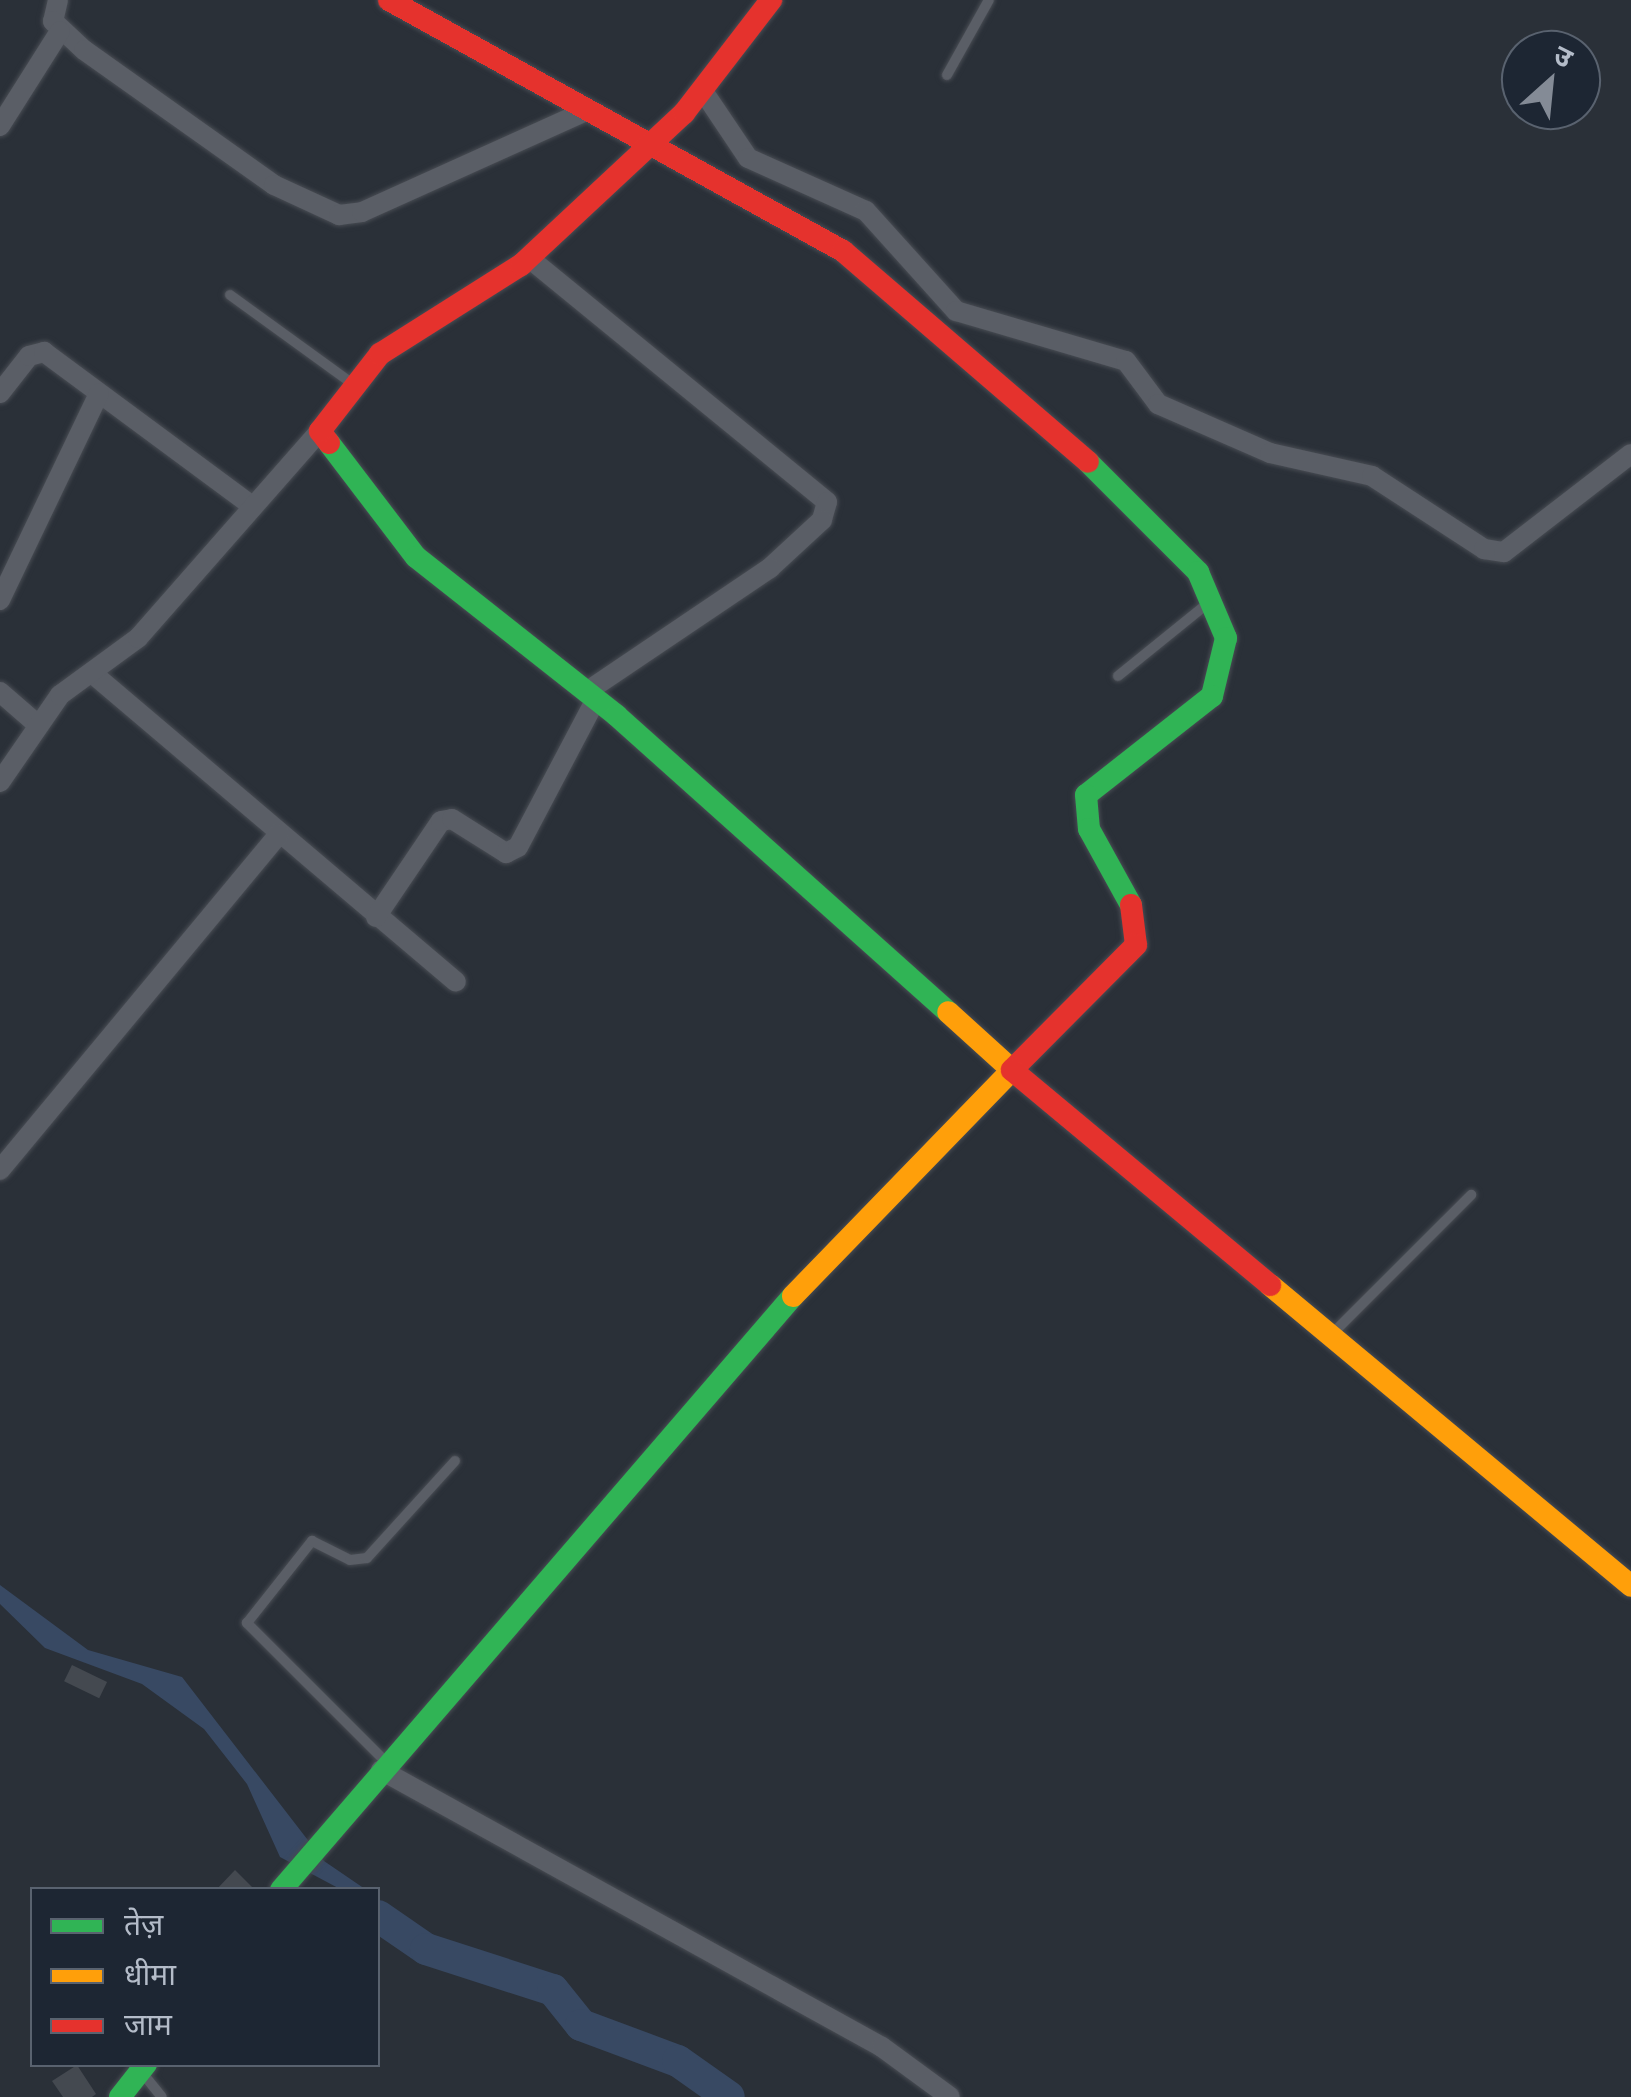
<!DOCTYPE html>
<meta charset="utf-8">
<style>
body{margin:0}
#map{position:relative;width:1631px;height:2097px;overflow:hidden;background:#2a3038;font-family:Lato,"Noto Sans Devanagari",sans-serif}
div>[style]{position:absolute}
.water>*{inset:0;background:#384963}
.river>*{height:32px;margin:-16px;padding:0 16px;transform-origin:16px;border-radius:16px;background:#384963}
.building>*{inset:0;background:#444950;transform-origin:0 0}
.roads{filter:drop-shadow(0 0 2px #484c53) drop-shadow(0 0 2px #484c53)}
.lane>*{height:10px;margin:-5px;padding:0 5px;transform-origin:5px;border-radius:5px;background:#5a5e66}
.street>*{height:20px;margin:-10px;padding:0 10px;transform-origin:10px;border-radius:10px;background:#5a5e66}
.fast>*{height:22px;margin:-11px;padding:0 11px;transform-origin:11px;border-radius:11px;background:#30b455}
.slow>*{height:22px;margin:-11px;padding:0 11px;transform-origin:11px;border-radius:11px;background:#ff9f0a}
.jam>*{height:22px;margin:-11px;padding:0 11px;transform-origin:11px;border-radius:11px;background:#e5322d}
span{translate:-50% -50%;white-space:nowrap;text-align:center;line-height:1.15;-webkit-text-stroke:10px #1d2633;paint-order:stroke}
.legend{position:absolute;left:30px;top:1887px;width:350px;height:180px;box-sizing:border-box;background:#1d2633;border:2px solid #59626f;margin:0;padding:12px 18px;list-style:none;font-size:30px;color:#b4bcc9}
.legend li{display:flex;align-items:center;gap:20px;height:50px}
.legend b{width:50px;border:2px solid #59626f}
.north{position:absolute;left:1501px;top:30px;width:100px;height:100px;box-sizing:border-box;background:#1d2633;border:2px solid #59626f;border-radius:50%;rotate:27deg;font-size:28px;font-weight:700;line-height:40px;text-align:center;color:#b4bcc9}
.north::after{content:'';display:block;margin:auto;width:35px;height:45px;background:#848b96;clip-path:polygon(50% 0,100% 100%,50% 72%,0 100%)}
</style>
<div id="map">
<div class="water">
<i style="clip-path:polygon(0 1585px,88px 1650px,182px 1677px,324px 1861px,365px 1889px,340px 1889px,280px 1857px,247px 1784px,204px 1729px,142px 1684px,45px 1648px,0 1604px)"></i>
</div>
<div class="river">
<i style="left:378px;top:1916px;width:58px;rotate:34.5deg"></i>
<i style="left:426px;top:1949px;width:133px;rotate:17.9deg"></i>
<i style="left:553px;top:1990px;width:45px;rotate:51.3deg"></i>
<i style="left:581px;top:2025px;width:103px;rotate:20.4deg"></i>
<i style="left:678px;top:2061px;width:62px;rotate:35.2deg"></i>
</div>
<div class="building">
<i style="left:72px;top:1665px;width:39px;height:18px;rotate:26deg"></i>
<i style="clip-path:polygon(235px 1870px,255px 1890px,216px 1890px)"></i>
<i style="clip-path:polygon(77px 2065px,96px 2094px,92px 2097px,63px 2097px,52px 2081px)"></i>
</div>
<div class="roads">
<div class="lane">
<i style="left:947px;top:75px;width:86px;rotate:-60.8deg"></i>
<i style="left:230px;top:295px;width:148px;rotate:35.9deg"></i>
<i style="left:1118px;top:676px;width:116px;rotate:-39deg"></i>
<i style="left:1332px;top:1334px;width:197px;rotate:-45deg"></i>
<i style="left:386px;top:1762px;width:197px;rotate:-135deg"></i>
<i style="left:247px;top:1623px;width:105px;rotate:-51.6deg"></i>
<i style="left:312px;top:1541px;width:42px;rotate:26.6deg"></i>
<i style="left:350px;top:1560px;width:17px;rotate:-7deg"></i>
<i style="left:367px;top:1558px;width:131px;rotate:-47.8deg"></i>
<i style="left:144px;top:2075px;width:28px;rotate:51deg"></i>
</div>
<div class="street">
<i style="left:58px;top:0;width:22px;rotate:103deg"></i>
<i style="left:53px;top:21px;width:42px;rotate:43.1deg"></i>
<i style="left:84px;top:50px;width:233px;rotate:35.4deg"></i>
<i style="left:274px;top:185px;width:72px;rotate:24.8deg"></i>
<i style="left:339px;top:215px;width:23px;rotate:-7deg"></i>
<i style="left:362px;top:212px;width:246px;rotate:-24.3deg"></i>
<i style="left:705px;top:94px;width:77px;rotate:56.1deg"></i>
<i style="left:748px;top:158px;width:129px;rotate:24.2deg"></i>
<i style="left:866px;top:211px;width:135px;rotate:48deg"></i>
<i style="left:956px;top:311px;width:177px;rotate:16.4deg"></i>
<i style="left:1126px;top:361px;width:54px;rotate:53.3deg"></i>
<i style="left:1158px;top:404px;width:122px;rotate:23.6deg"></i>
<i style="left:1270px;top:453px;width:105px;rotate:12.7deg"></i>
<i style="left:1372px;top:476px;width:134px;rotate:33.1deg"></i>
<i style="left:1484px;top:549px;width:20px;rotate:9deg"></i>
<i style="left:1504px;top:552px;width:160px;rotate:-37.7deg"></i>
<i style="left:0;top:126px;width:112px;rotate:-57.7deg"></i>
<i style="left:529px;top:258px;width:385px;rotate:39.3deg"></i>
<i style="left:827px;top:502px;width:19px;rotate:106deg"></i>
<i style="left:822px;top:520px;width:71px;rotate:137.3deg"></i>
<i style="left:770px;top:568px;width:222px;rotate:146deg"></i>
<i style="left:0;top:393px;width:47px;rotate:-51.9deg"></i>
<i style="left:29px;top:356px;width:16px;rotate:-15deg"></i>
<i style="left:44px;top:352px;width:259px;rotate:36.5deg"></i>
<i style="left:0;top:600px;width:229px;rotate:-64.4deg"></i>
<i style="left:92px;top:673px;width:477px;rotate:40.3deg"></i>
<i style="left:0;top:692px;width:49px;rotate:40.9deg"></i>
<i style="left:0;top:782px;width:106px;rotate:-55.4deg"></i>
<i style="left:60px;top:695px;width:97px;rotate:-36.2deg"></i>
<i style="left:138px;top:638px;width:276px;rotate:-48.7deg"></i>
<i style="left:376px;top:917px;width:116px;rotate:-55.9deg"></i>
<i style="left:441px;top:821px;width:11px;rotate:-10deg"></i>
<i style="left:452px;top:819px;width:64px;rotate:32.2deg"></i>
<i style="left:506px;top:853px;width:13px;rotate:-27deg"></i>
<i style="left:518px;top:847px;width:167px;rotate:-62.2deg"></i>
<i style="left:0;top:1170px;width:437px;rotate:-50.3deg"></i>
<i style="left:381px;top:1770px;width:572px;rotate:28.94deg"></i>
<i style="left:882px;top:2047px;width:84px;rotate:36.3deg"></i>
</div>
<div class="fast">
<i style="left:329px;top:443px;width:143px;rotate:52.7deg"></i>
<i style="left:416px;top:557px;width:256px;rotate:38.3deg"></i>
<i style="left:617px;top:716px;width:444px;rotate:41.8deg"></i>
<i style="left:1088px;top:462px;width:156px;rotate:45deg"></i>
<i style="left:1198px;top:572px;width:72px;rotate:67deg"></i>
<i style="left:1226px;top:638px;width:60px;rotate:103.6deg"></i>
<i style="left:1212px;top:696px;width:160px;rotate:141.8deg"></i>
<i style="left:1086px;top:795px;width:34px;rotate:85deg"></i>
<i style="left:1089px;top:829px;width:87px;rotate:61.1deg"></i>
<i style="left:281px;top:1890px;width:784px;rotate:-49.24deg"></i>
<i style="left:120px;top:2097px;width:42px;rotate:-51.8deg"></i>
</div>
<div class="slow">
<i style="left:1270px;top:1285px;width:470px;rotate:39.8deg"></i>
<i style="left:793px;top:1296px;width:315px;rotate:-45.9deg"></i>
<i style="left:1012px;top:1070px;width:86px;rotate:-137.8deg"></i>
</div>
<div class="jam">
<i style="left:389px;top:0;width:519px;rotate:28.94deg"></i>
<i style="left:843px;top:251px;width:323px;rotate:40.7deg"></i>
<i style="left:329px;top:443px;width:15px;rotate:-127deg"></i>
<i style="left:320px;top:431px;width:98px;rotate:-52.1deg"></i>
<i style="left:380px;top:354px;width:167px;rotate:-32.3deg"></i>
<i style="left:521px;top:265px;width:223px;rotate:-43deg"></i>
<i style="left:684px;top:113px;width:143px;rotate:-52.4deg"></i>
<i style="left:1131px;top:905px;width:40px;rotate:82.9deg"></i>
<i style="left:1136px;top:945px;width:176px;rotate:134.8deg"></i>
<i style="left:1012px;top:1070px;width:336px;rotate:39.8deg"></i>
</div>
</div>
<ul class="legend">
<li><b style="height:12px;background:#30b455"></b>तेज़</li>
<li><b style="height:12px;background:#ff9f0a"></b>धीमा</li>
<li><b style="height:12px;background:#e5322d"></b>जाम</li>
</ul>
<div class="north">उ</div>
</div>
